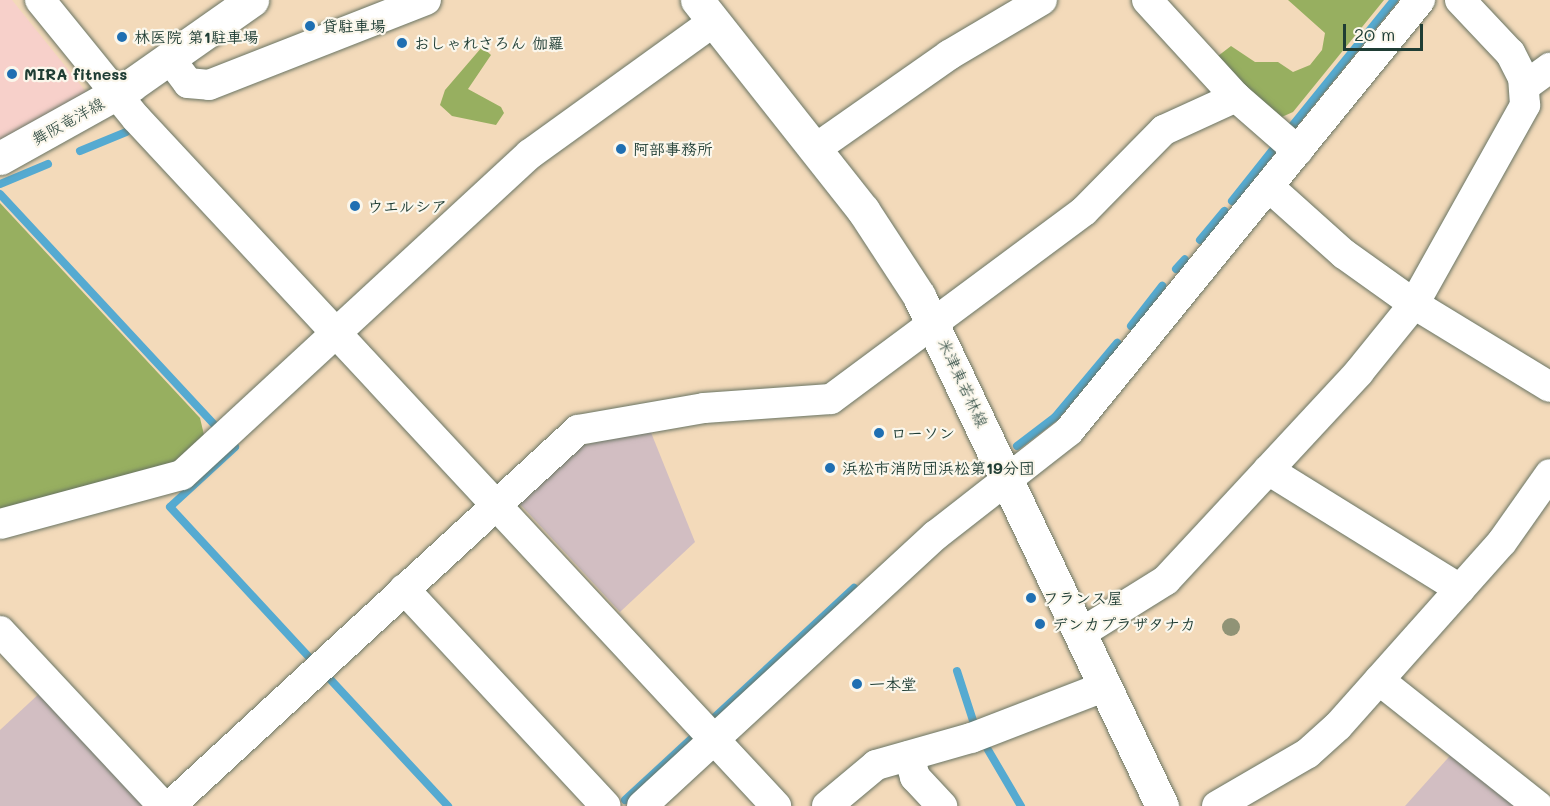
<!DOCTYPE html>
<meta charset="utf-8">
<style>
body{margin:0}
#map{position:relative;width:1550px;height:806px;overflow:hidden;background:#f3daba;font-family:Mali,"Klee One",sans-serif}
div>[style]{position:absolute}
.built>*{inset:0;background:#f7d0ca}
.industrial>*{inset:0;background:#d2bec2}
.forest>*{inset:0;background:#97af60}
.stream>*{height:8px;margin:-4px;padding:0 4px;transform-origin:4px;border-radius:4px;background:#55aad1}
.roads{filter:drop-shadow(0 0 2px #697463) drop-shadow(0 0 2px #697463)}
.minor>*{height:30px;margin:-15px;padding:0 15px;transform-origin:15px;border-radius:15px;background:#fff}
.major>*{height:33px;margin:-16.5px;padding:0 16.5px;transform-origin:16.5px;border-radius:16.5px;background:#fff}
.trees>*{width:18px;height:18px;margin:-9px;border-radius:50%;background:#909376}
.dots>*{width:16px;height:16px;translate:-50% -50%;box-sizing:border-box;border:3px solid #fbf7ec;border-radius:50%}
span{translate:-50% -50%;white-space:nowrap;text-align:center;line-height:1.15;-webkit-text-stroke:4.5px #fbf7ec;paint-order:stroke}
.poi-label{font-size:16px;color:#1f3d34;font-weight:700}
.left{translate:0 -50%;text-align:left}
.street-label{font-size:16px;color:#1f3d34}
.scale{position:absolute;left:1343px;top:24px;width:80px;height:27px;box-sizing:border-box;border:3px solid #1f3d34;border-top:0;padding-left:8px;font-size:18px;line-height:21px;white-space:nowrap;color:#1f3d34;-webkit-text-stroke:4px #fbf7ec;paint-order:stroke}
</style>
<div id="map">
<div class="built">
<i style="clip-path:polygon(0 0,12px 0,87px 93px,0 140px)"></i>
</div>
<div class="industrial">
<i style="clip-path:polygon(650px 430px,695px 542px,620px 612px,520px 504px,584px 445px)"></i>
<i style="clip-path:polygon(42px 691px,149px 806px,0 806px,0 730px)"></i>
<i style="clip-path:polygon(1456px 749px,1527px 806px,1405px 806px)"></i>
</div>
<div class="forest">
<i style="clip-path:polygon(1288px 0,1384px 0,1293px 112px,1275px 120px,1218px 56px,1231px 46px,1255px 62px,1278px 62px,1293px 72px,1310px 65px,1322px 50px,1325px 33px)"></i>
<i style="clip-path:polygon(482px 47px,491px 55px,468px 89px,501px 107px,504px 113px,496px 125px,452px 116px,440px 105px,445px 90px)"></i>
<i style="clip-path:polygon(0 203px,200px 418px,205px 439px,188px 459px,0 516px)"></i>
</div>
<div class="stream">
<i style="left:1288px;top:131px;width:169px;rotate:-51deg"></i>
<i style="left:80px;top:151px;width:50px;rotate:-22.4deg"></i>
<i style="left:0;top:184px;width:52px;rotate:-22.6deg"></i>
<i style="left:0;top:194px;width:322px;rotate:47.1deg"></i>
<i style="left:1232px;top:201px;width:69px;rotate:-51.5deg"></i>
<i style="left:1200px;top:240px;width:38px;rotate:-50deg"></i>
<i style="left:1176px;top:269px;width:13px;rotate:-48deg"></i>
<i style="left:1131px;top:326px;width:51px;rotate:-52.2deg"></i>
<i style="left:230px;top:442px;width:7px;rotate:45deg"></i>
<i style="left:235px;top:447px;width:88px;rotate:137.3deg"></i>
<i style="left:170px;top:507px;width:206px;rotate:47.2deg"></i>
<i style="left:1017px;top:446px;width:48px;rotate:-37.3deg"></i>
<i style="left:1055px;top:417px;width:97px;rotate:-50deg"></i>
<i style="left:957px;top:671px;width:62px;rotate:72.1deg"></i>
<i style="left:329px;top:678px;width:175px;rotate:47.1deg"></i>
<i style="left:715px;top:717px;width:190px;rotate:-42.9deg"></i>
<i style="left:984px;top:743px;width:73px;rotate:59.6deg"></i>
<i style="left:625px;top:800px;width:90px;rotate:-42.7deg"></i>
</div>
<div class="roads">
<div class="minor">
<i style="left:40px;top:0;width:152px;rotate:50.9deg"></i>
<i style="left:136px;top:118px;width:940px;rotate:47.07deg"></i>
<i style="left:1147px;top:0;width:132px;rotate:47.5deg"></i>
<i style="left:1236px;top:97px;width:82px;rotate:41.1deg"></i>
<i style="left:170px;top:59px;width:30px;rotate:53deg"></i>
<i style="left:188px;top:83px;width:21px;rotate:5deg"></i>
<i style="left:209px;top:85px;width:233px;rotate:-21.4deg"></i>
<i style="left:1525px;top:86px;width:31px;rotate:-36deg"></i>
<i style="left:815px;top:149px;width:164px;rotate:-35deg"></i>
<i style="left:949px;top:55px;width:108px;rotate:-30.6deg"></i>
<i style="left:1269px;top:187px;width:101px;rotate:41.8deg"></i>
<i style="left:1344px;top:254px;width:86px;rotate:35.5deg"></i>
<i style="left:1414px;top:304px;width:159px;rotate:31.4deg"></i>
<i style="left:1268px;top:470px;width:226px;rotate:31.8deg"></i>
<i style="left:0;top:524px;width:188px;rotate:-15.1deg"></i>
<i style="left:182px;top:475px;width:473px;rotate:-42.7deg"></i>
<i style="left:530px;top:154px;width:226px;rotate:-35.8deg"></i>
<i style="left:404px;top:589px;width:296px;rotate:47.1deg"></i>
<i style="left:0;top:631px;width:239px;rotate:47deg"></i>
<i style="left:1081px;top:633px;width:100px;rotate:-31.9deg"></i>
<i style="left:1166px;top:580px;width:284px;rotate:-47.1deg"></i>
<i style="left:1359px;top:372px;width:87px;rotate:-51deg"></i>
<i style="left:1414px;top:304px;width:228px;rotate:-60.8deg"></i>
<i style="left:1525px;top:105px;width:27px;rotate:-94deg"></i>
<i style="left:1523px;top:78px;width:28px;rotate:-117deg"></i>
<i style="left:1510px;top:53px;width:73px;rotate:-133.3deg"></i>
<i style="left:1379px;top:680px;width:203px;rotate:38.4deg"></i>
<i style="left:909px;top:756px;width:22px;rotate:74deg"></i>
<i style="left:915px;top:777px;width:40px;rotate:47deg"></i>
<i style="left:170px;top:806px;width:555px;rotate:-42.66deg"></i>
<i style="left:578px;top:430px;width:128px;rotate:-9.9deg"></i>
<i style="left:704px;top:408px;width:127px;rotate:-4.1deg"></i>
<i style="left:831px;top:399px;width:315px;rotate:-36.6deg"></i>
<i style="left:1084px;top:211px;width:114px;rotate:-45.4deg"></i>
<i style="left:1164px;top:130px;width:79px;rotate:-24.6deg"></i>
<i style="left:642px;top:806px;width:400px;rotate:-42.7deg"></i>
<i style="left:936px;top:535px;width:169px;rotate:-38deg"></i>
<i style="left:1069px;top:431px;width:556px;rotate:-50.84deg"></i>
<i style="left:827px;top:806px;width:64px;rotate:-39.9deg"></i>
<i style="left:876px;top:765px;width:99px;rotate:-15.9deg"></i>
<i style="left:971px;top:738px;width:145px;rotate:-21.1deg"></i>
<i style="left:1217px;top:806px;width:105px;rotate:-30.2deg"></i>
<i style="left:1308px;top:753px;width:40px;rotate:-42deg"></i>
<i style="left:1338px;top:726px;width:246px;rotate:-48.3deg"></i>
<i style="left:1502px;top:542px;width:83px;rotate:-54.8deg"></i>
</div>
<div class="major">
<i style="left:697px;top:0;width:268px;rotate:51.7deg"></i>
<i style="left:863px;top:210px;width:103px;rotate:56.9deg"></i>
<i style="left:919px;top:296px;width:565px;rotate:64.52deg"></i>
<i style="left:0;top:158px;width:150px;rotate:-29.1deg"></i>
<i style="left:131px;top:85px;width:148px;rotate:-35.1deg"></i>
</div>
</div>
<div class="trees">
<i style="left:1231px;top:627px"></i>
</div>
<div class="dots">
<i style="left:310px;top:26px;background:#1f6fb2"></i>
<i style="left:122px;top:37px;background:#1f6fb2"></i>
<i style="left:402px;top:43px;background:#1f6fb2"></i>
<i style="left:12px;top:74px;background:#1f6fb2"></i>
<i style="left:621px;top:149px;background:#1f6fb2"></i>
<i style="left:355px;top:206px;background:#1f6fb2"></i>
<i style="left:879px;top:433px;background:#1f6fb2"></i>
<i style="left:830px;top:468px;background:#1f6fb2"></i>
<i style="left:1031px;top:598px;background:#1f6fb2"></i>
<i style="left:1040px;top:624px;background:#1f6fb2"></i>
<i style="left:857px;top:684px;background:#1f6fb2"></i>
</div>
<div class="poi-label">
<span class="left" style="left:322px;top:26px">貸駐車場</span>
<span class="left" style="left:134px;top:37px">林医院 第1駐車場</span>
<span class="left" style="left:414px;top:43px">おしゃれさろん 伽羅</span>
<span class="left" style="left:24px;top:74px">MIRA fitness</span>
<span class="left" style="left:633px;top:149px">阿部事務所</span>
<span class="left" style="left:367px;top:206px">ウエルシア</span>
<span class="left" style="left:891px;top:433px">ローソン</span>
<span class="left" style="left:842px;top:468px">浜松市消防団浜松第19分団</span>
<span class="left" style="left:1043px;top:598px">フランス屋</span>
<span class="left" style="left:1052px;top:624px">デンカプラザタナカ</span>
<span class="left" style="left:869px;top:684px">一本堂</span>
</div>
<div class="street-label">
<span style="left:68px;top:121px;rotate:-29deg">舞阪竜洋線</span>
<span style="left:963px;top:383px;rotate:65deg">米津東若林線</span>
</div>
<div class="scale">20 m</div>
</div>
